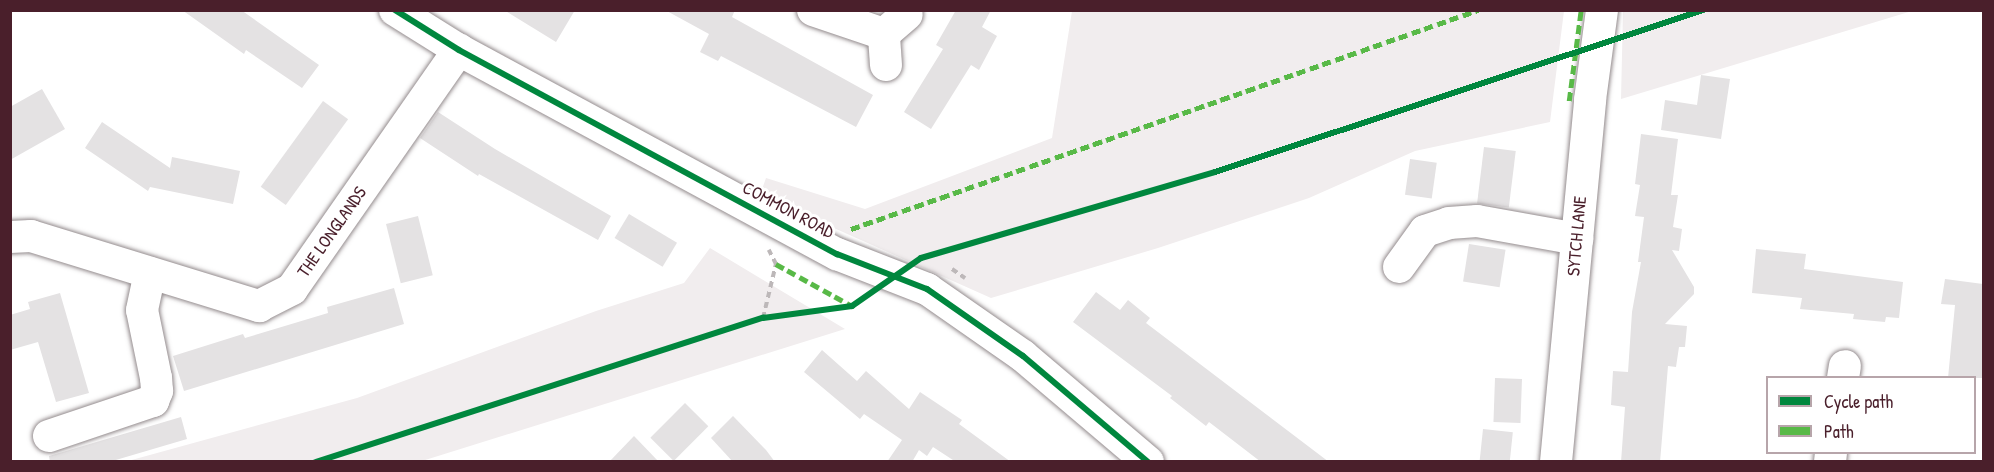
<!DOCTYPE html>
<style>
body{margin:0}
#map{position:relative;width:1994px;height:472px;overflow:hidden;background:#fff;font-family:"Patrick Hand",sans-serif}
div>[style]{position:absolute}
.built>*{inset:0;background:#f1edee}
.building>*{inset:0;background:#e4e2e3;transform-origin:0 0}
.path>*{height:4px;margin-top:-2px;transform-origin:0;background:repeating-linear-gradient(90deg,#bdb8b9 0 6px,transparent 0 10.5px)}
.roads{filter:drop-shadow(0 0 2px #948c8e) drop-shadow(0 0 2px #948c8e)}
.minor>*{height:32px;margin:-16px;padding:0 16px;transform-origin:16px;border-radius:16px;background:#fff}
.quiet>*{height:4.5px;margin-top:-2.25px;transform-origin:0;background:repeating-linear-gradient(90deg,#58b947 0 9px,transparent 0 13.5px)}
.cycleway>*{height:6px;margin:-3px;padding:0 3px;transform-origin:3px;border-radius:3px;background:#00873e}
span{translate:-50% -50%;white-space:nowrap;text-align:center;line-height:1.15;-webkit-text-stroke:6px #fff;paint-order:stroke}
.street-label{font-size:18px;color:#4a1f2b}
.frame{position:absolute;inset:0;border:12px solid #4a1f2b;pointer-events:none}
.legend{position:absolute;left:1766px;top:376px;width:210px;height:78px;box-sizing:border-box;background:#fff;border:2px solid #b7a5aa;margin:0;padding:8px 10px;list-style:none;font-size:18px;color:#4a1f2b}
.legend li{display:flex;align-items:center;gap:12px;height:30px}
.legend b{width:30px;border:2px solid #b7a5aa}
</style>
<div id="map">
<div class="built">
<i style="clip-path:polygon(1072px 11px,1564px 11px,1550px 122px,1415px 151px,1309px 198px,1158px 248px,991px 298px,760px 195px,766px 178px,865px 209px,1052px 138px)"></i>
<i style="clip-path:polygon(1623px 11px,1623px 10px,1912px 11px,1621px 99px)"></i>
<i style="clip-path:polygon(710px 248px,845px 329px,422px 461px,128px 461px,357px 398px,596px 311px,684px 283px)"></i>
</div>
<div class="building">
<i style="clip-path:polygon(182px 10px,241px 10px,319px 65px,302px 88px,246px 50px,244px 54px)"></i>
<i style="clip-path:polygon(504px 10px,575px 10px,556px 42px)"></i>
<i style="clip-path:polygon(665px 10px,735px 10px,732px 17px,873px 95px,856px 127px,721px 56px,718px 61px,700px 52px,709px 34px)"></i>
<i style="clip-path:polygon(956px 10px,991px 10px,982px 27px,997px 36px,979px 70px,971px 65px,931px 129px,904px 112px,943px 49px,936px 45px)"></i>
<i style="clip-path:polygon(1701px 75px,1730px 79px,1721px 139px,1661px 130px,1665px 100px,1697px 105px)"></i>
<i style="clip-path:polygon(42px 89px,65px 129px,10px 160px,10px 107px)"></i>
<i style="left:323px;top:101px;width:31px;height:106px;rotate:36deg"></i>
<i style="clip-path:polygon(438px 112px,495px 149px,611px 216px,598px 240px,479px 174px,478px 176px,420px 138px)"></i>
<i style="clip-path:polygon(102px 122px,170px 168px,172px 157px,240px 171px,233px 204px,150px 187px,148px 191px,85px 148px)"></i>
<i style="clip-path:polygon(1641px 134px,1678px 139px,1671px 195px,1678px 195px,1673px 227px,1682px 229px,1679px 251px,1672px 250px,1694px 287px,1694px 294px,1665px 324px,1687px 326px,1685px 347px,1679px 347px,1676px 367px,1668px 366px,1660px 462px,1621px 462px,1625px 407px,1611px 405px,1613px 371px,1628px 372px,1632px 312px,1641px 262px,1638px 262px,1644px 217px,1635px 216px,1640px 185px,1635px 184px)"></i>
<i style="left:1484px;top:147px;width:32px;height:57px;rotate:7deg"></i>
<i style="left:1410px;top:159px;width:27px;height:36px;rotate:8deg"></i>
<i style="left:629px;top:214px;width:56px;height:28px;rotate:31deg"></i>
<i style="left:418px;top:216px;width:61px;height:33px;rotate:76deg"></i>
<i style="left:1469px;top:244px;width:37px;height:38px;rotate:9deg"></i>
<i style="clip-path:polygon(1756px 249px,1806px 254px,1804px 269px,1903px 282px,1899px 318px,1886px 317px,1885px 322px,1853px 319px,1854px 314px,1800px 309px,1802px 298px,1752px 293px)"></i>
<i style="clip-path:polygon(1945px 279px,1983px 284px,1982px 378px,1948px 378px,1955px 305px,1941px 304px)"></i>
<i style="clip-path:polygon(394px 288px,404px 324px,184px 391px,173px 356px,243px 334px,245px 338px,328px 313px,327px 307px)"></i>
<i style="clip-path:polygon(1096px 292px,1120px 310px,1128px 300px,1150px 318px,1146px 323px,1329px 462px,1261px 462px,1209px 422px,1206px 426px,1170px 398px,1172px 396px,1073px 322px)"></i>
<i style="clip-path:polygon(60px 293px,89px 393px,56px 402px,38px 342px,10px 350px,10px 315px,30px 309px,28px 302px)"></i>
<i style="clip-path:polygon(822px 350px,857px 381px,866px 371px,909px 409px,920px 392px,962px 420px,959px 424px,1011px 462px,956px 462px,933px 447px,927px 456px,919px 450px,912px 462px,887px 462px,902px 440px,864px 414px,860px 419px,804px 372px)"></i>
<i style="left:1495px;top:378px;width:27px;height:44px;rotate:2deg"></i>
<i style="left:685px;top:403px;width:33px;height:49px;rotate:45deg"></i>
<i style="clip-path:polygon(733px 416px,766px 450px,775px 462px,733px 462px,711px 438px)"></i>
<i style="clip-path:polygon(181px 417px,187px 439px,109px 462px,50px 462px,49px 456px)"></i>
<i style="left:1483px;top:429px;width:30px;height:33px;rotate:6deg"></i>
<i style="clip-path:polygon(634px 436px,659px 462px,609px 462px)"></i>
</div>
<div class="path">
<i style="left:952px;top:269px;width:16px;rotate:35deg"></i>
<i style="left:763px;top:318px;width:56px;rotate:-76.5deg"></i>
<i style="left:776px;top:264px;width:16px;rotate:-117deg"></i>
</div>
<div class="roads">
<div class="minor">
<i style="left:395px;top:10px;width:75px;rotate:32deg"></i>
<i style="left:459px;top:50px;width:430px;rotate:28.4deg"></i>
<i style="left:837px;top:254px;width:97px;rotate:21.3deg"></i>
<i style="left:927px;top:289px;width:117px;rotate:34.9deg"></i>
<i style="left:1023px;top:356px;width:164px;rotate:40.3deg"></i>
<i style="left:813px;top:10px;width:75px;rotate:18.7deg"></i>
<i style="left:886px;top:65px;width:31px;rotate:-94deg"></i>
<i style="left:884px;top:34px;width:30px;rotate:-41deg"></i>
<i style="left:10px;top:237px;width:21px;rotate:-3deg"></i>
<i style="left:31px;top:236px;width:239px;rotate:17.1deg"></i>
<i style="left:259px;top:306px;width:37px;rotate:-27deg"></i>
<i style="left:292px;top:289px;width:292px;rotate:-55.1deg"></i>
<i style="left:1399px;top:267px;width:44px;rotate:-54.2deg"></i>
<i style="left:1425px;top:231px;width:25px;rotate:-18deg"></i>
<i style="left:1449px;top:223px;width:28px;rotate:-4deg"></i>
<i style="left:1477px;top:221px;width:102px;rotate:10.2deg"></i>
<i style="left:1843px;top:378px;width:12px;rotate:-81deg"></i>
<i style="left:49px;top:436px;width:110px;rotate:-18.6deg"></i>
<i style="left:153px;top:401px;width:11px;rotate:-68deg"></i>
<i style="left:157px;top:391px;width:13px;rotate:-94deg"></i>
<i style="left:156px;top:378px;width:69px;rotate:-101.6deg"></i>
<i style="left:142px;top:310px;width:38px;rotate:-78deg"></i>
<i style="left:1556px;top:462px;width:364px;rotate:-84.6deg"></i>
<i style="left:1590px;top:100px;width:91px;rotate:-82.4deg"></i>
<i style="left:1830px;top:462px;width:10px;rotate:-84deg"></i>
</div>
</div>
<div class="quiet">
<i style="left:1569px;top:101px;width:92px;rotate:-82.5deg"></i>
<i style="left:851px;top:229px;width:664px;rotate:-19.25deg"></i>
<i style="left:776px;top:264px;width:87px;rotate:28.9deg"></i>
</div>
<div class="cycleway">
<i style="left:395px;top:10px;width:75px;rotate:32deg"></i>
<i style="left:459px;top:50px;width:430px;rotate:28.4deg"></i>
<i style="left:837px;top:254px;width:97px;rotate:21.3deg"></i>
<i style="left:927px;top:289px;width:117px;rotate:34.9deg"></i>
<i style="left:1023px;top:356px;width:164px;rotate:40.3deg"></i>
<i style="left:316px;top:462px;width:470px;rotate:-17.9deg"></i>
<i style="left:763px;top:318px;width:90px;rotate:-7.7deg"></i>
<i style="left:852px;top:306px;width:84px;rotate:-34.8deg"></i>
<i style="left:921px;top:258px;width:306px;rotate:-16.3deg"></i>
<i style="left:1215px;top:172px;width:514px;rotate:-18.36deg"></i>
</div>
<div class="street-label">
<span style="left:788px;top:210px;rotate:28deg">COMMON ROAD</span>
<span style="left:332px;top:232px;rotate:-55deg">THE LONGLANDS</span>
<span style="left:1577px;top:236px;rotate:-85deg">SYTCH LANE</span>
</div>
<div class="frame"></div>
<ul class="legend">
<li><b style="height:8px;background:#00873e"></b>Cycle path</li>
<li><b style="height:8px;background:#58b947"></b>Path</li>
</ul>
</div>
